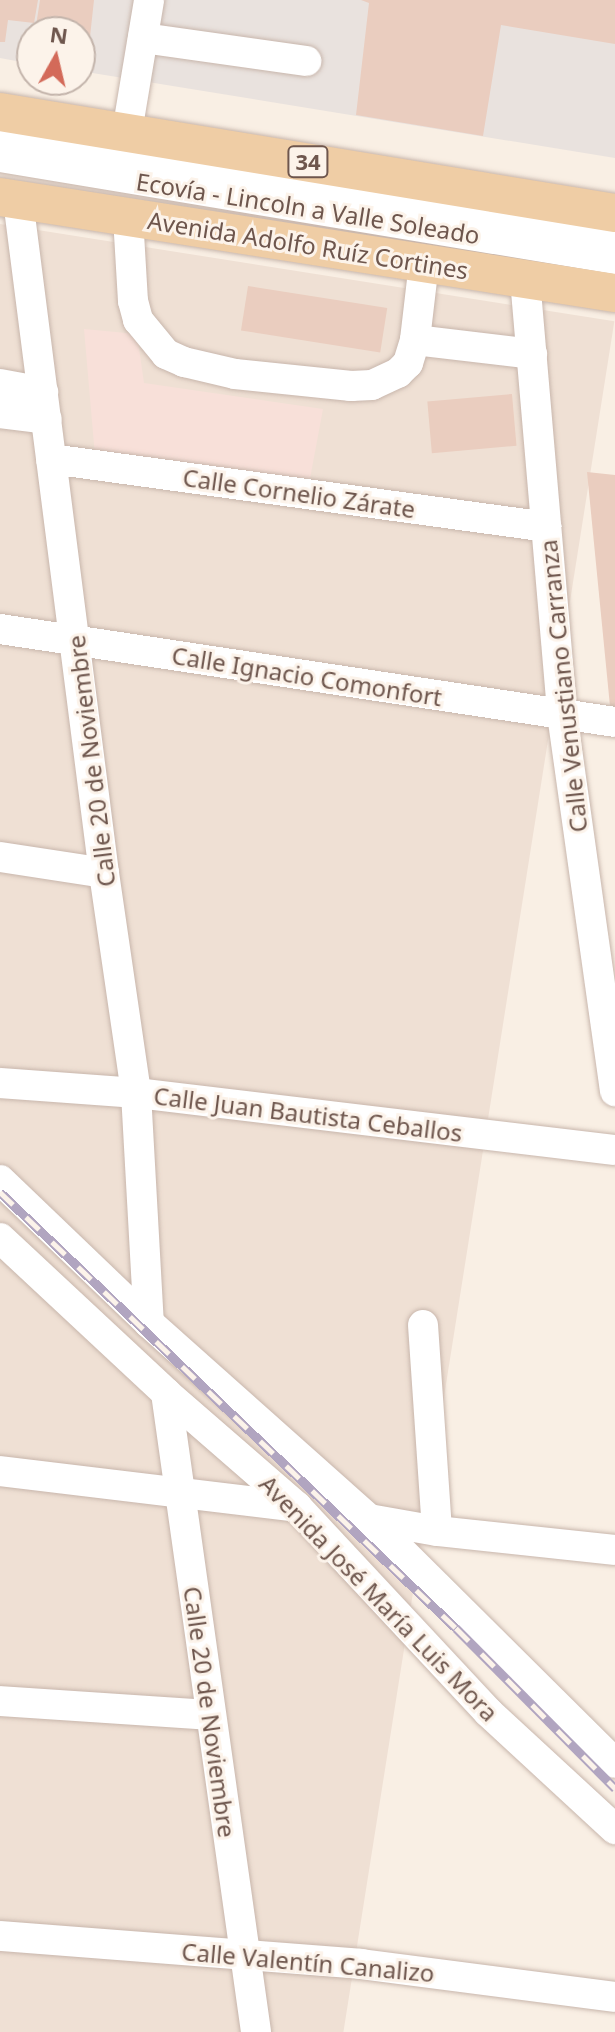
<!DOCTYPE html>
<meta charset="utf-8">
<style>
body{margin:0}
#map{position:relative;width:615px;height:2032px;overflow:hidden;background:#f9efe4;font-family:"Noto Sans",sans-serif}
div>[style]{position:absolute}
.residential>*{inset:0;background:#efe0d4;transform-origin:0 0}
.commercial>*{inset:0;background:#f8e0d9}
.industrial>*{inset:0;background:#e9e2de}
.building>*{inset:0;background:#eacdbf;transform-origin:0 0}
.roads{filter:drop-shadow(0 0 2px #c8b6ac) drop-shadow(0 0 2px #c8b6ac)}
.minor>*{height:30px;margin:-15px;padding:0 15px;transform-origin:15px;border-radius:15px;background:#fff}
.major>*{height:38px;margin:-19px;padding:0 19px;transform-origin:19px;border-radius:19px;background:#efcda5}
.rail>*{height:9px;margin-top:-4.5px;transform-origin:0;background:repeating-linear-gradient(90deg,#fcf3ea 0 18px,#b1a5c0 0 36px);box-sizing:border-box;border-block:2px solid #b1a5c0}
span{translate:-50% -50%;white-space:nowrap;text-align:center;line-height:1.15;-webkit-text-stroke:6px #fcf3ea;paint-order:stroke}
.shield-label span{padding:2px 6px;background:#fcf3ea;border:2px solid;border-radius:6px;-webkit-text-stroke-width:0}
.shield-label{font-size:22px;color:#6e564d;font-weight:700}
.street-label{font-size:24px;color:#6e564d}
.north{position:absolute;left:16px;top:16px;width:80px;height:80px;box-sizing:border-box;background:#fcf3ea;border:2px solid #c3b4ab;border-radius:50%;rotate:8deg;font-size:22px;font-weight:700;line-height:32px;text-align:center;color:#6e564d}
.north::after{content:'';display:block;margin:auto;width:28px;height:36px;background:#d36a59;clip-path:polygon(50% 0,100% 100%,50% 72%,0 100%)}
</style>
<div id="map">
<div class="residential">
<i style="left:0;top:224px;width:622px;height:1808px;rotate:9deg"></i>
</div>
<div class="commercial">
<i style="clip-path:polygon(84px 329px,137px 334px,144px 383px,323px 409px,309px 484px,95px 456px)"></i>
</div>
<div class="industrial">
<i style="clip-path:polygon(0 0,615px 0,615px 158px,80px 71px,80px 32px,32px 32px,32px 64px,0 58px)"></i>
</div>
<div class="building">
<i style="clip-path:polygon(0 0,38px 0,34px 23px,8px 20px,5px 42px,0 42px)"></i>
<i style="clip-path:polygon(40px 0,94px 0,89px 46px,80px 45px,80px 32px,35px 32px)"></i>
<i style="clip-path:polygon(361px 0,615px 0,615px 44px,501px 25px,483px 136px,356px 115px,369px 3px)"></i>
<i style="left:248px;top:286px;width:141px;height:45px;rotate:9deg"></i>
<i style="left:512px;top:394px;width:52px;height:85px;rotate:85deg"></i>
<i style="clip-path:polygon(587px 472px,615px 475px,615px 707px,610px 706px)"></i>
</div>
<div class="roads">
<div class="minor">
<i style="left:143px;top:38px;width:165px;rotate:8deg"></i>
<i style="left:127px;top:132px;width:134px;rotate:-80.5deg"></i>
<i style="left:0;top:134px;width:623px;rotate:9.42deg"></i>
<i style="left:0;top:157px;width:623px;rotate:9.42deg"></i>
<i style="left:18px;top:200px;width:678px;rotate:82.72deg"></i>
<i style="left:104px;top:873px;width:222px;rotate:81.7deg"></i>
<i style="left:136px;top:1093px;width:230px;rotate:86.8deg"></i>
<i style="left:128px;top:217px;width:84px;rotate:86.6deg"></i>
<i style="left:133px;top:301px;width:20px;rotate:75deg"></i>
<i style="left:138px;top:320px;width:44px;rotate:50.5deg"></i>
<i style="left:166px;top:354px;width:20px;rotate:24deg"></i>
<i style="left:184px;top:362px;width:52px;rotate:13.2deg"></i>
<i style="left:235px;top:374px;width:117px;rotate:5.9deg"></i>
<i style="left:351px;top:386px;width:21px;rotate:-3deg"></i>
<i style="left:372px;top:385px;width:29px;rotate:-25deg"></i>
<i style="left:398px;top:373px;width:14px;rotate:-45deg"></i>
<i style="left:408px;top:363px;width:24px;rotate:-73deg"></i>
<i style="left:424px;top:263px;width:78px;rotate:96.7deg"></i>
<i style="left:415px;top:340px;width:118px;rotate:6.8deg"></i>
<i style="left:525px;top:279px;width:437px;rotate:85.1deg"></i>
<i style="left:562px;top:714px;width:381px;rotate:82deg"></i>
<i style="left:0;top:384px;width:44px;rotate:10.5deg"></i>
<i style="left:0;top:413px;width:47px;rotate:7.3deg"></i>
<i style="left:51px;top:459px;width:500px;rotate:7.8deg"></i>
<i style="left:0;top:629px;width:622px;rotate:8.6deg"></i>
<i style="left:0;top:857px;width:105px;rotate:8.7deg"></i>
<i style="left:0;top:1083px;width:136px;rotate:4.2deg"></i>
<i style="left:136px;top:1093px;width:482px;rotate:6.8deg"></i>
<i style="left:0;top:1180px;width:207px;rotate:43.8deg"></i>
<i style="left:149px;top:1323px;width:295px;rotate:41.7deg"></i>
<i style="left:369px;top:1519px;width:346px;rotate:44.8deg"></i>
<i style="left:0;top:1238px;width:227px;rotate:43deg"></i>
<i style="left:166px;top:1393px;width:174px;rotate:41deg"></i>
<i style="left:297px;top:1507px;width:280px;rotate:47deg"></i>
<i style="left:488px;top:1712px;width:173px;rotate:42.7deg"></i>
<i style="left:423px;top:1325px;width:206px;rotate:86.1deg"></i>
<i style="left:166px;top:1393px;width:645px;rotate:81.98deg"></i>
<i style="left:0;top:1471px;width:299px;rotate:6.9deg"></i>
<i style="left:369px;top:1519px;width:69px;rotate:10deg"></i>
<i style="left:437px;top:1531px;width:179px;rotate:6.1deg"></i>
<i style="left:0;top:1701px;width:209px;rotate:3.8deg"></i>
<i style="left:0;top:1936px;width:362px;rotate:4.4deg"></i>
<i style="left:361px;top:1964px;width:256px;rotate:7.4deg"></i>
</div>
<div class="major">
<i style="left:0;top:112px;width:623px;rotate:9.33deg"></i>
<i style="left:0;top:197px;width:622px;rotate:8.87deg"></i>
</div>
</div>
<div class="rail">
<i style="left:0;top:1192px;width:631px;rotate:43.72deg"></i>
<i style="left:456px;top:1628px;width:226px;rotate:45.2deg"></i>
</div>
<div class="shield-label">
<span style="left:308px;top:162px">34</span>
</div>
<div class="street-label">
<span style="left:308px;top:208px;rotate:9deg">Ecovía - Lincoln a Valle Soleado</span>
<span style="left:308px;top:245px;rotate:9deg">Avenida Adolfo Ruíz Cortines</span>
<span style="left:299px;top:493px;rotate:8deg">Calle Cornelio Zárate</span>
<span style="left:307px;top:676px;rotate:9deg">Calle Ignacio Comonfort</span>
<span style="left:563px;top:686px;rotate:-96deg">Calle Venustiano Carranza</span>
<span style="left:91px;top:761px;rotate:-97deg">Calle 20 de Noviembre</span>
<span style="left:308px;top:1114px;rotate:7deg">Calle Juan Bautista Ceballos</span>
<span style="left:379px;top:1598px;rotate:46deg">Avenida José María Luis Mora</span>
<span style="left:210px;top:1712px;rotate:82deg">Calle 20 de Noviembre</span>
<span style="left:308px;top:1962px;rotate:5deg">Calle Valentín Canalizo</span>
</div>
<div class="north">N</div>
</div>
